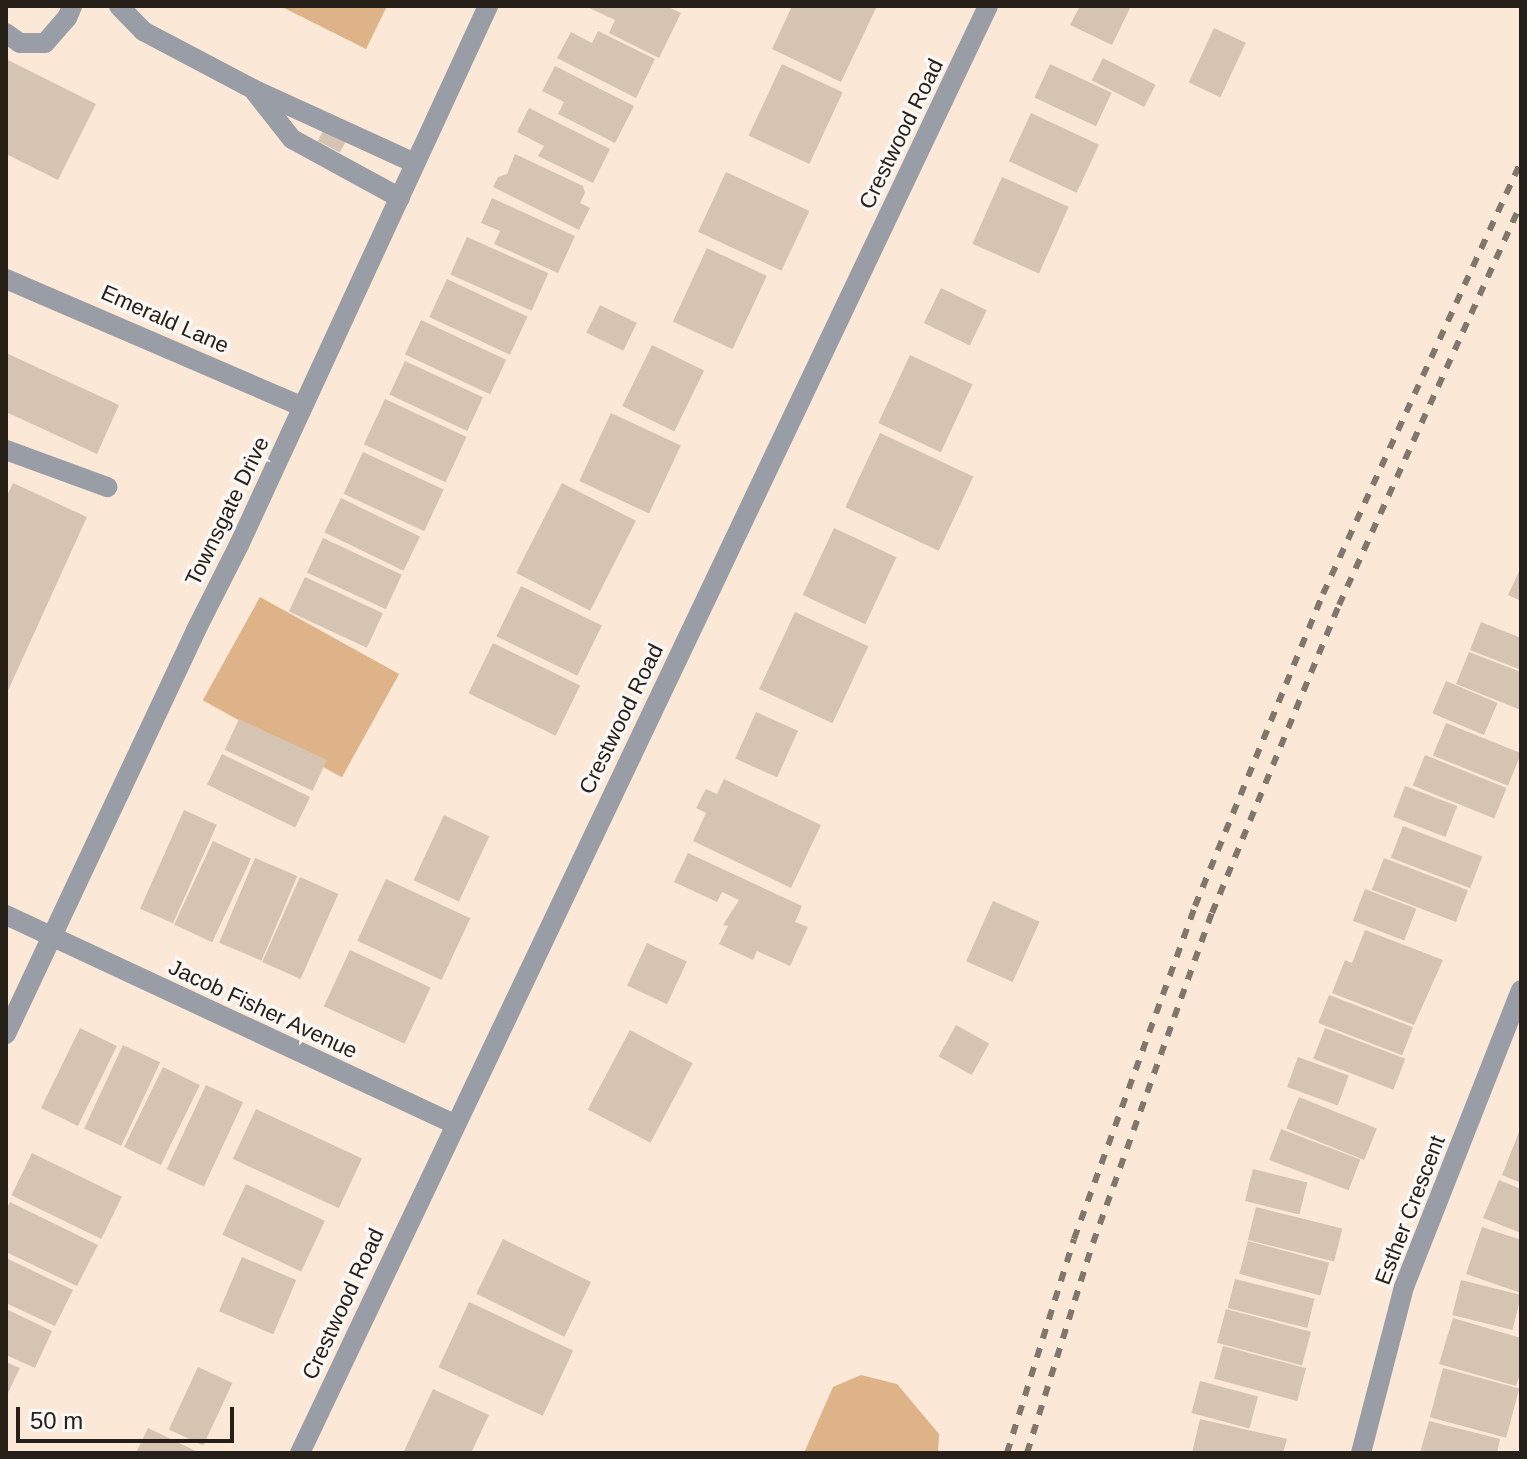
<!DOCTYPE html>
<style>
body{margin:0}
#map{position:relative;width:1527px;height:1459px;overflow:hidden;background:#fbe8d6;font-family:Arial,sans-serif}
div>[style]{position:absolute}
.green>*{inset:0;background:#ddb387;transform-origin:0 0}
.building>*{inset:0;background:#d6c4b3;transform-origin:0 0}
.minor>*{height:20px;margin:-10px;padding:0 10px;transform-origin:10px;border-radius:10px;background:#989da6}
.rail>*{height:6px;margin-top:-3px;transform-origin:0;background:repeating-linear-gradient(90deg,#81766a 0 10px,transparent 0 20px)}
span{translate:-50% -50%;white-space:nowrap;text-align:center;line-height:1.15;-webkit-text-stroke:7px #fcf8f5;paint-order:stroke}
.street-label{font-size:22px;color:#262019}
.frame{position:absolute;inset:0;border:8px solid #262019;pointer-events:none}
.scale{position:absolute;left:16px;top:1407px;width:218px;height:36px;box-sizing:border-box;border:4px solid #262019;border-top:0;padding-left:10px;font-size:24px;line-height:28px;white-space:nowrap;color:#262019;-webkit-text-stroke:6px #fcf8f5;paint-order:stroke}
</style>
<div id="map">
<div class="green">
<i style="clip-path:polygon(280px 6px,387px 6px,366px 49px)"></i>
<i style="left:260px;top:597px;width:159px;height:118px;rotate:29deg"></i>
<i style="clip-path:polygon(861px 1375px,897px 1384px,939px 1434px,938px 1453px,804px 1453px,833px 1387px)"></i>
</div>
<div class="building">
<i style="clip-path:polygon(585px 6px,666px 6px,681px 13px,659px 58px,609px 33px,615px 20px)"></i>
<i style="clip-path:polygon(792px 6px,877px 6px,841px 82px,772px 49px)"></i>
<i style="clip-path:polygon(1080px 6px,1131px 6px,1112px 45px,1070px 25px)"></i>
<i style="left:1214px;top:28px;width:35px;height:60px;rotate:25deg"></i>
<i style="clip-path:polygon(598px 31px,655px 59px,636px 98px,557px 58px,571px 32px,592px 43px)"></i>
<i style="left:1103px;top:58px;width:59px;height:25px;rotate:27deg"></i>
<i style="clip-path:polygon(6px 59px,96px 104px,58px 180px,6px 154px)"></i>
<i style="left:782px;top:64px;width:67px;height:79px;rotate:25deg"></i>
<i style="left:1050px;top:64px;width:68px;height:37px;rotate:25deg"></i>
<i style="clip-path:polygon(555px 66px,634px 106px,615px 143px,558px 114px,564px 102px,542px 91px)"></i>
<i style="clip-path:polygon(529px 108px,610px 149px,593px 183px,538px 156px,544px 146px,517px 132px)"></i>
<i style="left:1031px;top:113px;width:75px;height:53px;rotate:25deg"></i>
<i style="left:325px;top:127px;width:25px;height:16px;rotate:27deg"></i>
<i style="clip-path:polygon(515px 154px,583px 186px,585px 193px,580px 203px,590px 208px,579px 230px,493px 187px,498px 177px,507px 174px)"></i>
<i style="left:726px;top:172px;width:92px;height:66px;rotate:25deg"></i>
<i style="left:1002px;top:177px;width:73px;height:73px;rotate:24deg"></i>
<i style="clip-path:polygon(492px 198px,575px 236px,558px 273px,494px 244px,500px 231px,481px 223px)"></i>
<i style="left:467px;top:237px;width:89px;height:41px;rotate:24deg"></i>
<i style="left:707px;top:248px;width:66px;height:81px;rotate:25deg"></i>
<i style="left:447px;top:279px;width:89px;height:42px;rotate:25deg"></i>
<i style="left:941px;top:288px;width:51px;height:39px;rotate:26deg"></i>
<i style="left:600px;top:305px;width:41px;height:31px;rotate:26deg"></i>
<i style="left:421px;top:320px;width:94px;height:38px;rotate:25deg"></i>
<i style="left:652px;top:345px;width:58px;height:68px;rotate:26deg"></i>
<i style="clip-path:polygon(6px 353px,119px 405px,97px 454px,6px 412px)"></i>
<i style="left:910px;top:355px;width:69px;height:75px;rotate:25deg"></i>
<i style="left:405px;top:361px;width:86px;height:37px;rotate:25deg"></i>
<i style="left:385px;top:399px;width:90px;height:50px;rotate:25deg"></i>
<i style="left:611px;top:413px;width:77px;height:75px;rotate:25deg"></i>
<i style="left:880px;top:433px;width:103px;height:82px;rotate:25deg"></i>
<i style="left:363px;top:452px;width:89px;height:46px;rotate:25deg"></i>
<i style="clip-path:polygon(13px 483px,87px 517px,6px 695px,6px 498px)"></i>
<i style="left:562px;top:483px;width:83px;height:101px;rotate:27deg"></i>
<i style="left:341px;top:498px;width:88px;height:38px;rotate:26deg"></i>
<i style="left:834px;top:528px;width:69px;height:74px;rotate:25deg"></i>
<i style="left:323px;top:538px;width:87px;height:38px;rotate:25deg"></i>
<i style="clip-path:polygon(1521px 567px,1521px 601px,1508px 595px)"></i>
<i style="left:305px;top:577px;width:86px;height:38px;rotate:25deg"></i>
<i style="left:521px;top:586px;width:90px;height:56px;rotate:26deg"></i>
<i style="left:795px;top:612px;width:81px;height:85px;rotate:25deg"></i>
<i style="clip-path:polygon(1481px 622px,1521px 638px,1521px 670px,1470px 650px)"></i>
<i style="left:493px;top:643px;width:97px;height:56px;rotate:26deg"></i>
<i style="clip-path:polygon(1469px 652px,1521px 672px,1521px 710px,1456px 684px)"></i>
<i style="left:1446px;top:681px;width:56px;height:35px;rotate:23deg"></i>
<i style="left:756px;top:712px;width:46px;height:51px;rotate:24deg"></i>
<i style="left:239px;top:719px;width:97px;height:34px;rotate:25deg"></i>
<i style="left:1446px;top:723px;width:81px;height:35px;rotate:22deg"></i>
<i style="left:222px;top:754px;width:98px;height:34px;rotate:26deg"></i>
<i style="left:1425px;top:755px;width:88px;height:33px;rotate:22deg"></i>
<i style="clip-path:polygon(724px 779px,821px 825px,791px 888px,693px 841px,706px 813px,696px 808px,706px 789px,717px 794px)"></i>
<i style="left:1405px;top:786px;width:56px;height:33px;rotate:21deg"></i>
<i style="left:184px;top:810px;width:36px;height:108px;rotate:24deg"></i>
<i style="left:444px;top:815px;width:50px;height:72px;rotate:25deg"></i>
<i style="left:1403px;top:826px;width:85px;height:34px;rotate:21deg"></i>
<i style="left:213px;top:841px;width:42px;height:92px;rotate:25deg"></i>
<i style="clip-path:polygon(688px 853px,802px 906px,795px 922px,808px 927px,790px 966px,757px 951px,753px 960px,719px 944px,728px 926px,723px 925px,739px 900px,722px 892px,717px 902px,674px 882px)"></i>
<i style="left:255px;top:858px;width:46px;height:92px;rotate:23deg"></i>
<i style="left:1384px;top:858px;width:90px;height:34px;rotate:21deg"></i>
<i style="left:300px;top:877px;width:42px;height:93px;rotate:24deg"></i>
<i style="left:386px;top:879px;width:93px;height:68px;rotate:25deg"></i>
<i style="left:1365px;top:889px;width:55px;height:34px;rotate:21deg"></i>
<i style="left:993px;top:901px;width:51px;height:66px;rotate:24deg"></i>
<i style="clip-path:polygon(1365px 930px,1443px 960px,1414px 1025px,1332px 993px,1345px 960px,1352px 963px)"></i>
<i style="left:647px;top:943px;width:44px;height:47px;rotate:25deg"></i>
<i style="left:350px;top:950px;width:89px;height:62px;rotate:25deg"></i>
<i style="left:1329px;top:995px;width:90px;height:30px;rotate:21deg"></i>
<i style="left:956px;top:1025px;width:38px;height:36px;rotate:29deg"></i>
<i style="left:80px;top:1028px;width:41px;height:89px;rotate:26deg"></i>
<i style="left:1325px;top:1028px;width:86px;height:33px;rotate:21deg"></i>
<i style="left:630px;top:1030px;width:71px;height:90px;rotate:28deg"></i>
<i style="left:123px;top:1045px;width:41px;height:92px;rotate:25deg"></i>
<i style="left:1298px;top:1057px;width:54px;height:32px;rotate:20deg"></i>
<i style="left:163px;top:1067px;width:41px;height:89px;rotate:26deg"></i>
<i style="left:206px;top:1085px;width:41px;height:93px;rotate:25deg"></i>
<i style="left:1299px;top:1097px;width:84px;height:34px;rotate:22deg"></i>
<i style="left:256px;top:1109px;width:117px;height:55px;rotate:25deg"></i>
<i style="clip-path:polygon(1521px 1127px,1521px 1183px,1502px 1175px)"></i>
<i style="left:1281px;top:1129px;width:85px;height:33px;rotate:21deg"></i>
<i style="left:32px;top:1153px;width:100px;height:47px;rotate:26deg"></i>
<i style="left:1253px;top:1169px;width:56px;height:33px;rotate:14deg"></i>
<i style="clip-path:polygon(1499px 1180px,1521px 1189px,1521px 1233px,1483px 1218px)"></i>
<i style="left:246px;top:1184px;width:87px;height:56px;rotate:25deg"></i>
<i style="clip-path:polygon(10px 1202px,98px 1245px,77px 1286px,6px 1252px,6px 1210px)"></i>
<i style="left:1256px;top:1207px;width:89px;height:34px;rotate:14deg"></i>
<i style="clip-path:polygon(1482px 1227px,1521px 1240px,1521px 1293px,1466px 1274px)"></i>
<i style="left:503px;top:1239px;width:98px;height:61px;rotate:26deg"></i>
<i style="left:1248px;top:1241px;width:84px;height:34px;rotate:15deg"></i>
<i style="left:242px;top:1257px;width:59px;height:59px;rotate:23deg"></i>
<i style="clip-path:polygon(6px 1258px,73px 1290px,55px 1326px,6px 1303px)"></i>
<i style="left:1235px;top:1279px;width:82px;height:30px;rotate:14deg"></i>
<i style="left:1461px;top:1280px;width:62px;height:36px;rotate:14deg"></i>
<i style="left:469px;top:1302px;width:115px;height:72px;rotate:25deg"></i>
<i style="clip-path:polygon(6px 1309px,52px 1331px,35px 1368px,6px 1355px)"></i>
<i style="left:1226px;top:1309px;width:88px;height:35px;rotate:15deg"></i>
<i style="clip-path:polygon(1453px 1318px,1521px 1338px,1521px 1370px,1516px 1386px,1439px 1364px)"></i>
<i style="left:1223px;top:1346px;width:86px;height:34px;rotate:15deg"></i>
<i style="clip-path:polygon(6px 1362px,20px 1368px,6px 1397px)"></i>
<i style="left:198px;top:1367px;width:38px;height:69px;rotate:25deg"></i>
<i style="left:1443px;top:1368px;width:79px;height:51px;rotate:15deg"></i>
<i style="left:1200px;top:1381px;width:60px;height:33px;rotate:15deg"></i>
<i style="clip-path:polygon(433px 1389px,489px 1415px,471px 1453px,403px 1453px)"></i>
<i style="clip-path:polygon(1200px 1419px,1287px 1439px,1283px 1453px,1192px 1453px)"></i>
<i style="clip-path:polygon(1429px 1421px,1500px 1439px,1497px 1453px,1420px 1453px)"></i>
<i style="clip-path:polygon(148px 1428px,200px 1453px,136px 1453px)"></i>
</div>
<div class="minor">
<i style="left:119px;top:6px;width:35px;rotate:46deg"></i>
<i style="left:143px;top:31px;width:124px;rotate:27.8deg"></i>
<i style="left:253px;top:89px;width:178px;rotate:24.6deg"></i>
<i style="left:6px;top:33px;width:17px;rotate:36deg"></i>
<i style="left:20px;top:43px;width:25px"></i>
<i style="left:45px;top:43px;width:33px;rotate:-49deg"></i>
<i style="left:67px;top:18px;width:13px;rotate:-67deg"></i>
<i style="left:255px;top:92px;width:60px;rotate:51.8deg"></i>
<i style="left:292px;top:139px;width:123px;rotate:28.6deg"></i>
<i style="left:6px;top:279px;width:323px;rotate:23.3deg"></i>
<i style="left:6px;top:450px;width:108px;rotate:20.1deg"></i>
<i style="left:6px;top:915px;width:494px;rotate:25deg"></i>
<i style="left:6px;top:1034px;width:446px;rotate:-64.8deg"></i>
<i style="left:196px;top:630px;width:95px;rotate:-63.2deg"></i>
<i style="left:239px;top:545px;width:594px;rotate:-65.2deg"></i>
<i style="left:300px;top:1453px;width:1602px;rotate:-64.57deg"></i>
<i style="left:1361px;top:1453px;width:171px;rotate:-75.5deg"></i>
<i style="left:1404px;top:1287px;width:319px;rotate:-68.5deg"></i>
</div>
<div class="rail">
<i style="left:1007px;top:1453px;width:224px;rotate:-72.6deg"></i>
<i style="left:1074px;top:1239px;width:354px;rotate:-70deg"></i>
<i style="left:1195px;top:906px;width:337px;rotate:-67.7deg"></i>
<i style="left:1323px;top:594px;width:476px;rotate:-65.4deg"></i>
<i style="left:1027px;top:1453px;width:220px;rotate:-72.6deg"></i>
<i style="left:1093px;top:1243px;width:351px;rotate:-70.2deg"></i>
<i style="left:1212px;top:913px;width:333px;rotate:-67.6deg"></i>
<i style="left:1339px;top:605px;width:440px;rotate:-65.6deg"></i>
</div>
<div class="street-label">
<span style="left:901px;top:134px;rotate:-64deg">Crestwood Road</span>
<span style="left:165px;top:319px;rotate:24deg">Emerald Lane</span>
<span style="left:227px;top:511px;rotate:-64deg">Townsgate Drive</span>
<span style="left:621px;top:719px;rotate:-64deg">Crestwood Road</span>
<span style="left:263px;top:1009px;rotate:25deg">Jacob Fisher Avenue</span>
<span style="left:1410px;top:1210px;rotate:-69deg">Esther Crescent</span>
<span style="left:343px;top:1304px;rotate:-65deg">Crestwood Road</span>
</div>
<div class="frame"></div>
<div class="scale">50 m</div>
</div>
